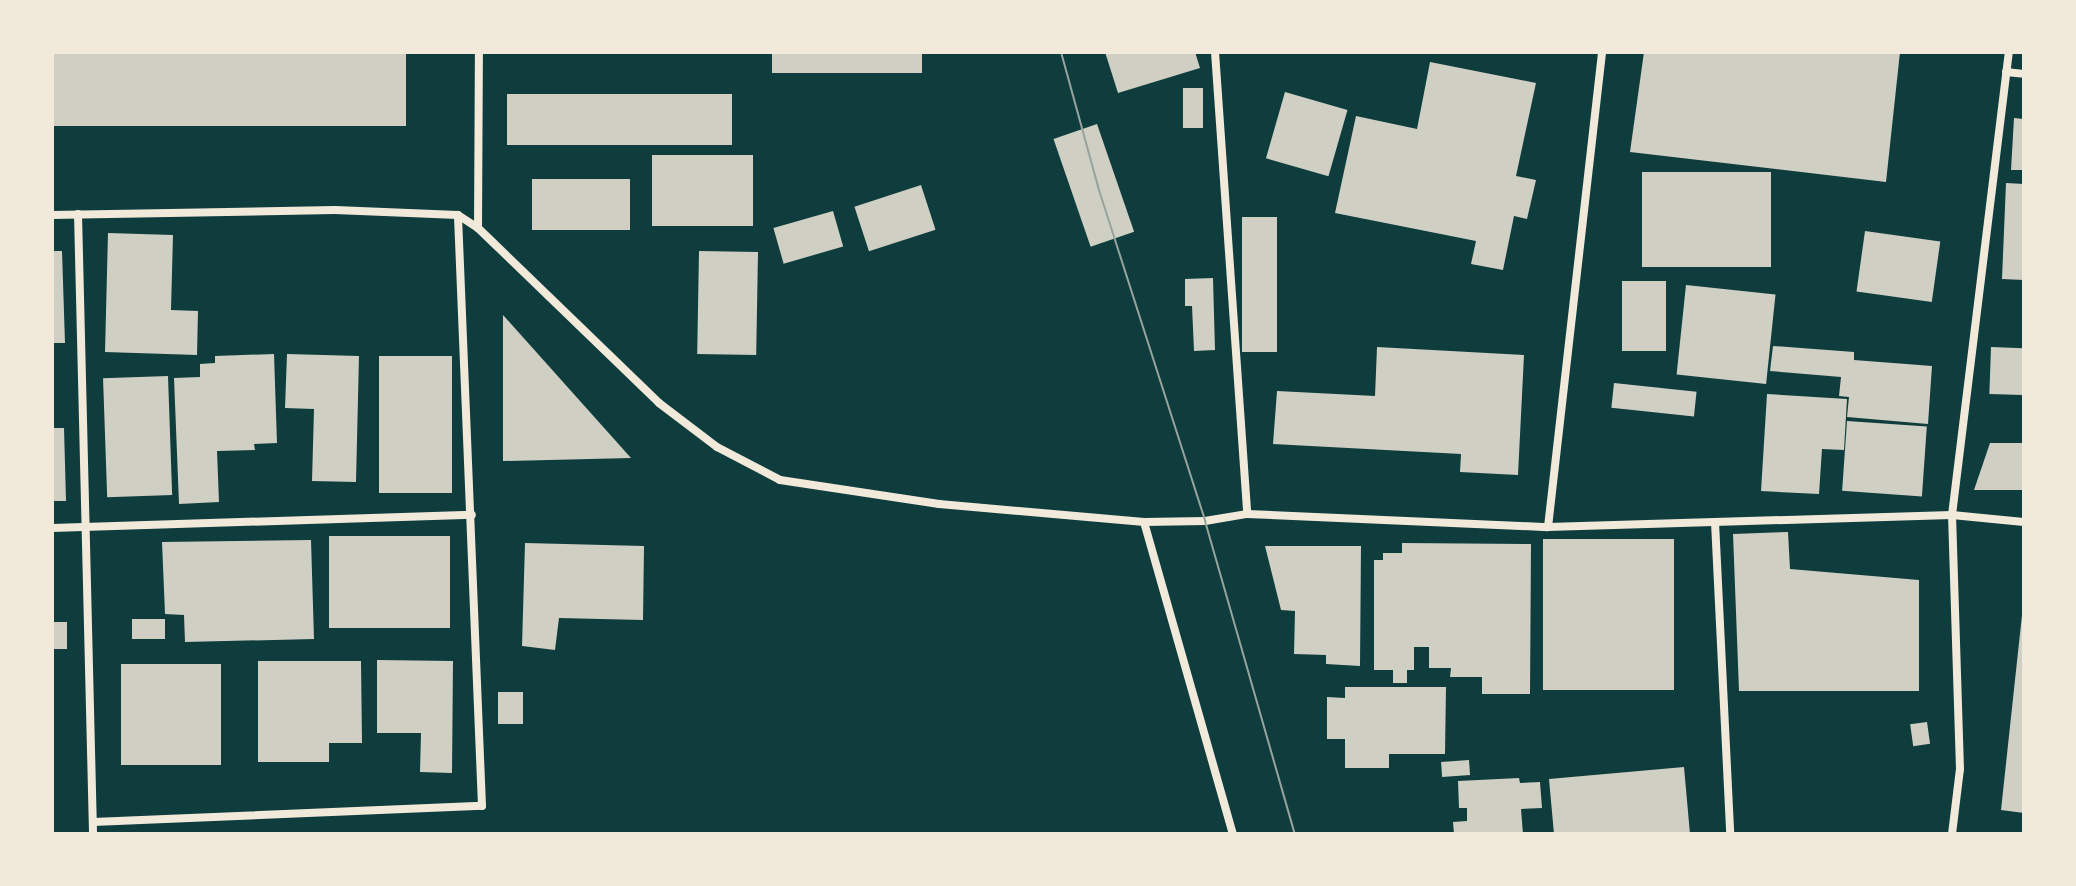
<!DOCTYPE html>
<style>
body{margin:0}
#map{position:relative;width:2076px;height:886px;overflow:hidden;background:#0f3d3e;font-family:"Open Sans",sans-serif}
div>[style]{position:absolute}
.building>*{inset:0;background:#cfcfc3;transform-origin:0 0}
.minor>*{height:8px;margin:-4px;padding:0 4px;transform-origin:4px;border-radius:4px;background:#f1e9da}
.tram>*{height:2px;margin:-1px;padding:0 1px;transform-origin:1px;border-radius:1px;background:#97a49c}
span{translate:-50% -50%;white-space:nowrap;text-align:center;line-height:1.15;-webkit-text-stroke:8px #f1e9da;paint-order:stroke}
.frame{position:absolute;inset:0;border:54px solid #f1e9da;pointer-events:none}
</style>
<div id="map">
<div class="building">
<i style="left:52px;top:52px;width:354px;height:74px"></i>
<i style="left:772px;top:52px;width:150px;height:21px"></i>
<i style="clip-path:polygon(1105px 52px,1195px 52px,1200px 68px,1118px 93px)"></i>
<i style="clip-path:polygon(1644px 52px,1900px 52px,1886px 182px,1630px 152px)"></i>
<i style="clip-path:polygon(1430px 62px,1536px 83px,1516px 176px,1536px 180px,1527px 219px,1514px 216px,1503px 270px,1471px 264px,1476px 241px,1335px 213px,1356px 116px,1417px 129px)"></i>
<i style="left:1183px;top:88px;width:20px;height:40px"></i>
<i style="left:1285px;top:92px;width:65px;height:69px;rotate:16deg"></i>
<i style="left:507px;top:94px;width:225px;height:51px"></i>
<i style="clip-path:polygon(2014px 118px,2024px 119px,2024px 170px,2011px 170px)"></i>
<i style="left:1097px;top:124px;width:114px;height:46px;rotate:71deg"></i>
<i style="left:652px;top:155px;width:101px;height:71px"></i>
<i style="left:1642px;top:172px;width:129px;height:95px"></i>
<i style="left:532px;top:179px;width:98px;height:51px"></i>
<i style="clip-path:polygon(2006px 183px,2024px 184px,2024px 280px,2002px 279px)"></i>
<i style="left:921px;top:185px;width:47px;height:70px;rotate:72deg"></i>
<i style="left:833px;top:211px;width:37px;height:62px;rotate:74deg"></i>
<i style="left:1242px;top:217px;width:35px;height:135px"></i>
<i style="left:1865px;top:231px;width:76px;height:61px;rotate:8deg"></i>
<i style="clip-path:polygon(108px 233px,173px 235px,171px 310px,198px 311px,197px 355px,105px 352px)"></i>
<i style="clip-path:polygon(52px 251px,62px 251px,65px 343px,52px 343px)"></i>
<i style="left:699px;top:251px;width:59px;height:103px;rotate:1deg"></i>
<i style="clip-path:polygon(1213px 278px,1215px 350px,1194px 351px,1192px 306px,1185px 306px,1185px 279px)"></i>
<i style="left:1622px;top:281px;width:44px;height:70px"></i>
<i style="left:1686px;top:285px;width:90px;height:90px;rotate:6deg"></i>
<i style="clip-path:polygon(503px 315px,631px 458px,503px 461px)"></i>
<i style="clip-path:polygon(1773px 346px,1854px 352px,1854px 360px,1932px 366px,1928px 424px,1847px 417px,1849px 397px,1839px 396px,1841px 377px,1770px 371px)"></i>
<i style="clip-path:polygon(1377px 347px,1524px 355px,1518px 475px,1460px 472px,1461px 454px,1273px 444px,1277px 391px,1375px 396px)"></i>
<i style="left:1991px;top:347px;width:33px;height:47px;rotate:2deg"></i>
<i style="clip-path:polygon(274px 354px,277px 443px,254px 444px,255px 450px,217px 451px,219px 502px,179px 504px,174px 378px,200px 377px,200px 364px,215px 363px,215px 356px)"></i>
<i style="clip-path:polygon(287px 354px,359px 356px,356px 482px,312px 481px,314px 409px,285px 408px)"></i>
<i style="left:379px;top:356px;width:73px;height:137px"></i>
<i style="left:168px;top:376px;width:119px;height:65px;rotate:88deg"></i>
<i style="left:1614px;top:383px;width:83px;height:25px;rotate:6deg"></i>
<i style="clip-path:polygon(1767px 394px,1847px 399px,1844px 450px,1822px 449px,1819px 494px,1761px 491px)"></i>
<i style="left:1847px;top:421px;width:80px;height:70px;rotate:4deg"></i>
<i style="clip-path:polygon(52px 428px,64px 428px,66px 501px,52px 501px)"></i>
<i style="clip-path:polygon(1990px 443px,2024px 443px,2024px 490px,1974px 490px)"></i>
<i style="clip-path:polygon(1788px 532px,1790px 569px,1919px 580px,1919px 691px,1739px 691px,1733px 534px)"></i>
<i style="left:329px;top:536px;width:121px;height:92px"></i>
<i style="left:1543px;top:539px;width:131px;height:151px"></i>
<i style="clip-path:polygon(311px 540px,314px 639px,185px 642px,184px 615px,165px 614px,162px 542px)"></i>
<i style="clip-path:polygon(525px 543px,644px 546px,643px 620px,559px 618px,555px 650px,522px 646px)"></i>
<i style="clip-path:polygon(1402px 543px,1531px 544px,1530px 694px,1482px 694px,1482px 677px,1450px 677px,1451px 668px,1429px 668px,1429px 647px,1414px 647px,1414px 670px,1407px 670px,1407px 683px,1393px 683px,1393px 670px,1374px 670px,1374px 560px,1383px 560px,1383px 553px,1402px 553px)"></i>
<i style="clip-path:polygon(1265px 546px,1361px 546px,1360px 666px,1326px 664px,1326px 655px,1294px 654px,1295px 611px,1281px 610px)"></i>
<i style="clip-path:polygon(2022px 615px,2024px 615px,2024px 813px,2001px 810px)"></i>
<i style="left:132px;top:619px;width:33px;height:20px"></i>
<i style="left:52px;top:622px;width:15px;height:27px"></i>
<i style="clip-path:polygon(377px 660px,453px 661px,452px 773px,420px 772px,421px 733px,377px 733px)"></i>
<i style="clip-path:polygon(258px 661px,361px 661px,362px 743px,329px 743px,329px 762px,258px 762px)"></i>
<i style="left:121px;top:664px;width:100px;height:101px"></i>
<i style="clip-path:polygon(1345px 687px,1446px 687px,1445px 754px,1389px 754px,1389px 768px,1345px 768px,1345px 739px,1327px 739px,1327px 697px,1345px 698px)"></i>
<i style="left:498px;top:692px;width:25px;height:32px"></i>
<i style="left:1927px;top:722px;width:22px;height:17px;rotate:82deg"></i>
<i style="left:1469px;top:760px;width:15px;height:28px;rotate:86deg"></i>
<i style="clip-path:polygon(1684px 767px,1690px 834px,1554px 834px,1549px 779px)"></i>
<i style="clip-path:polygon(1519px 778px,1520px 783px,1540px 782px,1542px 808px,1521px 809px,1523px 834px,1454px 834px,1453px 822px,1467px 821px,1467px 808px,1459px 808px,1458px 781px)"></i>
</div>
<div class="minor">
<i style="left:1215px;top:52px;width:463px;rotate:86deg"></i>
<i style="left:2006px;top:72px;width:18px;rotate:6deg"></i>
<i style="left:78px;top:214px;width:620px;rotate:88.61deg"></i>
<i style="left:52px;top:215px;width:283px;rotate:-1deg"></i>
<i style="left:335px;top:210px;width:123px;rotate:2.3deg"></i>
<i style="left:458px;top:215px;width:24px;rotate:33deg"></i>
<i style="left:478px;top:228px;width:252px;rotate:44deg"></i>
<i style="left:659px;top:403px;width:73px;rotate:37.2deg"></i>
<i style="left:717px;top:447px;width:71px;rotate:27.6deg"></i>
<i style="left:780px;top:480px;width:161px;rotate:8.6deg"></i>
<i style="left:939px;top:504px;width:206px;rotate:5deg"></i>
<i style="left:1144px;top:522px;width:61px;rotate:-0.9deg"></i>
<i style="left:1205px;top:521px;width:43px;rotate:-9.5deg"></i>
<i style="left:1247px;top:514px;width:301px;rotate:2.5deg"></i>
<i style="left:1548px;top:527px;width:404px;rotate:-1.7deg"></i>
<i style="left:1952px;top:515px;width:466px;rotate:-83deg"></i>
<i style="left:478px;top:228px;width:176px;rotate:-89.7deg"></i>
<i style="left:1144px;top:522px;width:324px;rotate:74.1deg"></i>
<i style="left:1715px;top:522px;width:312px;rotate:87.2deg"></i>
<i style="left:1548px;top:527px;width:478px;rotate:-83.5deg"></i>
<i style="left:52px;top:528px;width:420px;rotate:-1.8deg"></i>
<i style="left:93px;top:822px;width:389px;rotate:-2.4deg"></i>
<i style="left:482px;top:806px;width:591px;rotate:-92.33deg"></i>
<i style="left:1952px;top:834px;width:65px;rotate:-83deg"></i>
<i style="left:1960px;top:769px;width:254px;rotate:-91.8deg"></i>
<i style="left:1952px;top:515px;width:72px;rotate:5.6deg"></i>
</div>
<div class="tram">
<i style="left:1061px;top:52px;width:143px;rotate:74.6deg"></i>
<i style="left:1099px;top:190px;width:348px;rotate:72.2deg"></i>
<i style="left:1205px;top:521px;width:326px;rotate:74deg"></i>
</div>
<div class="frame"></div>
</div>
